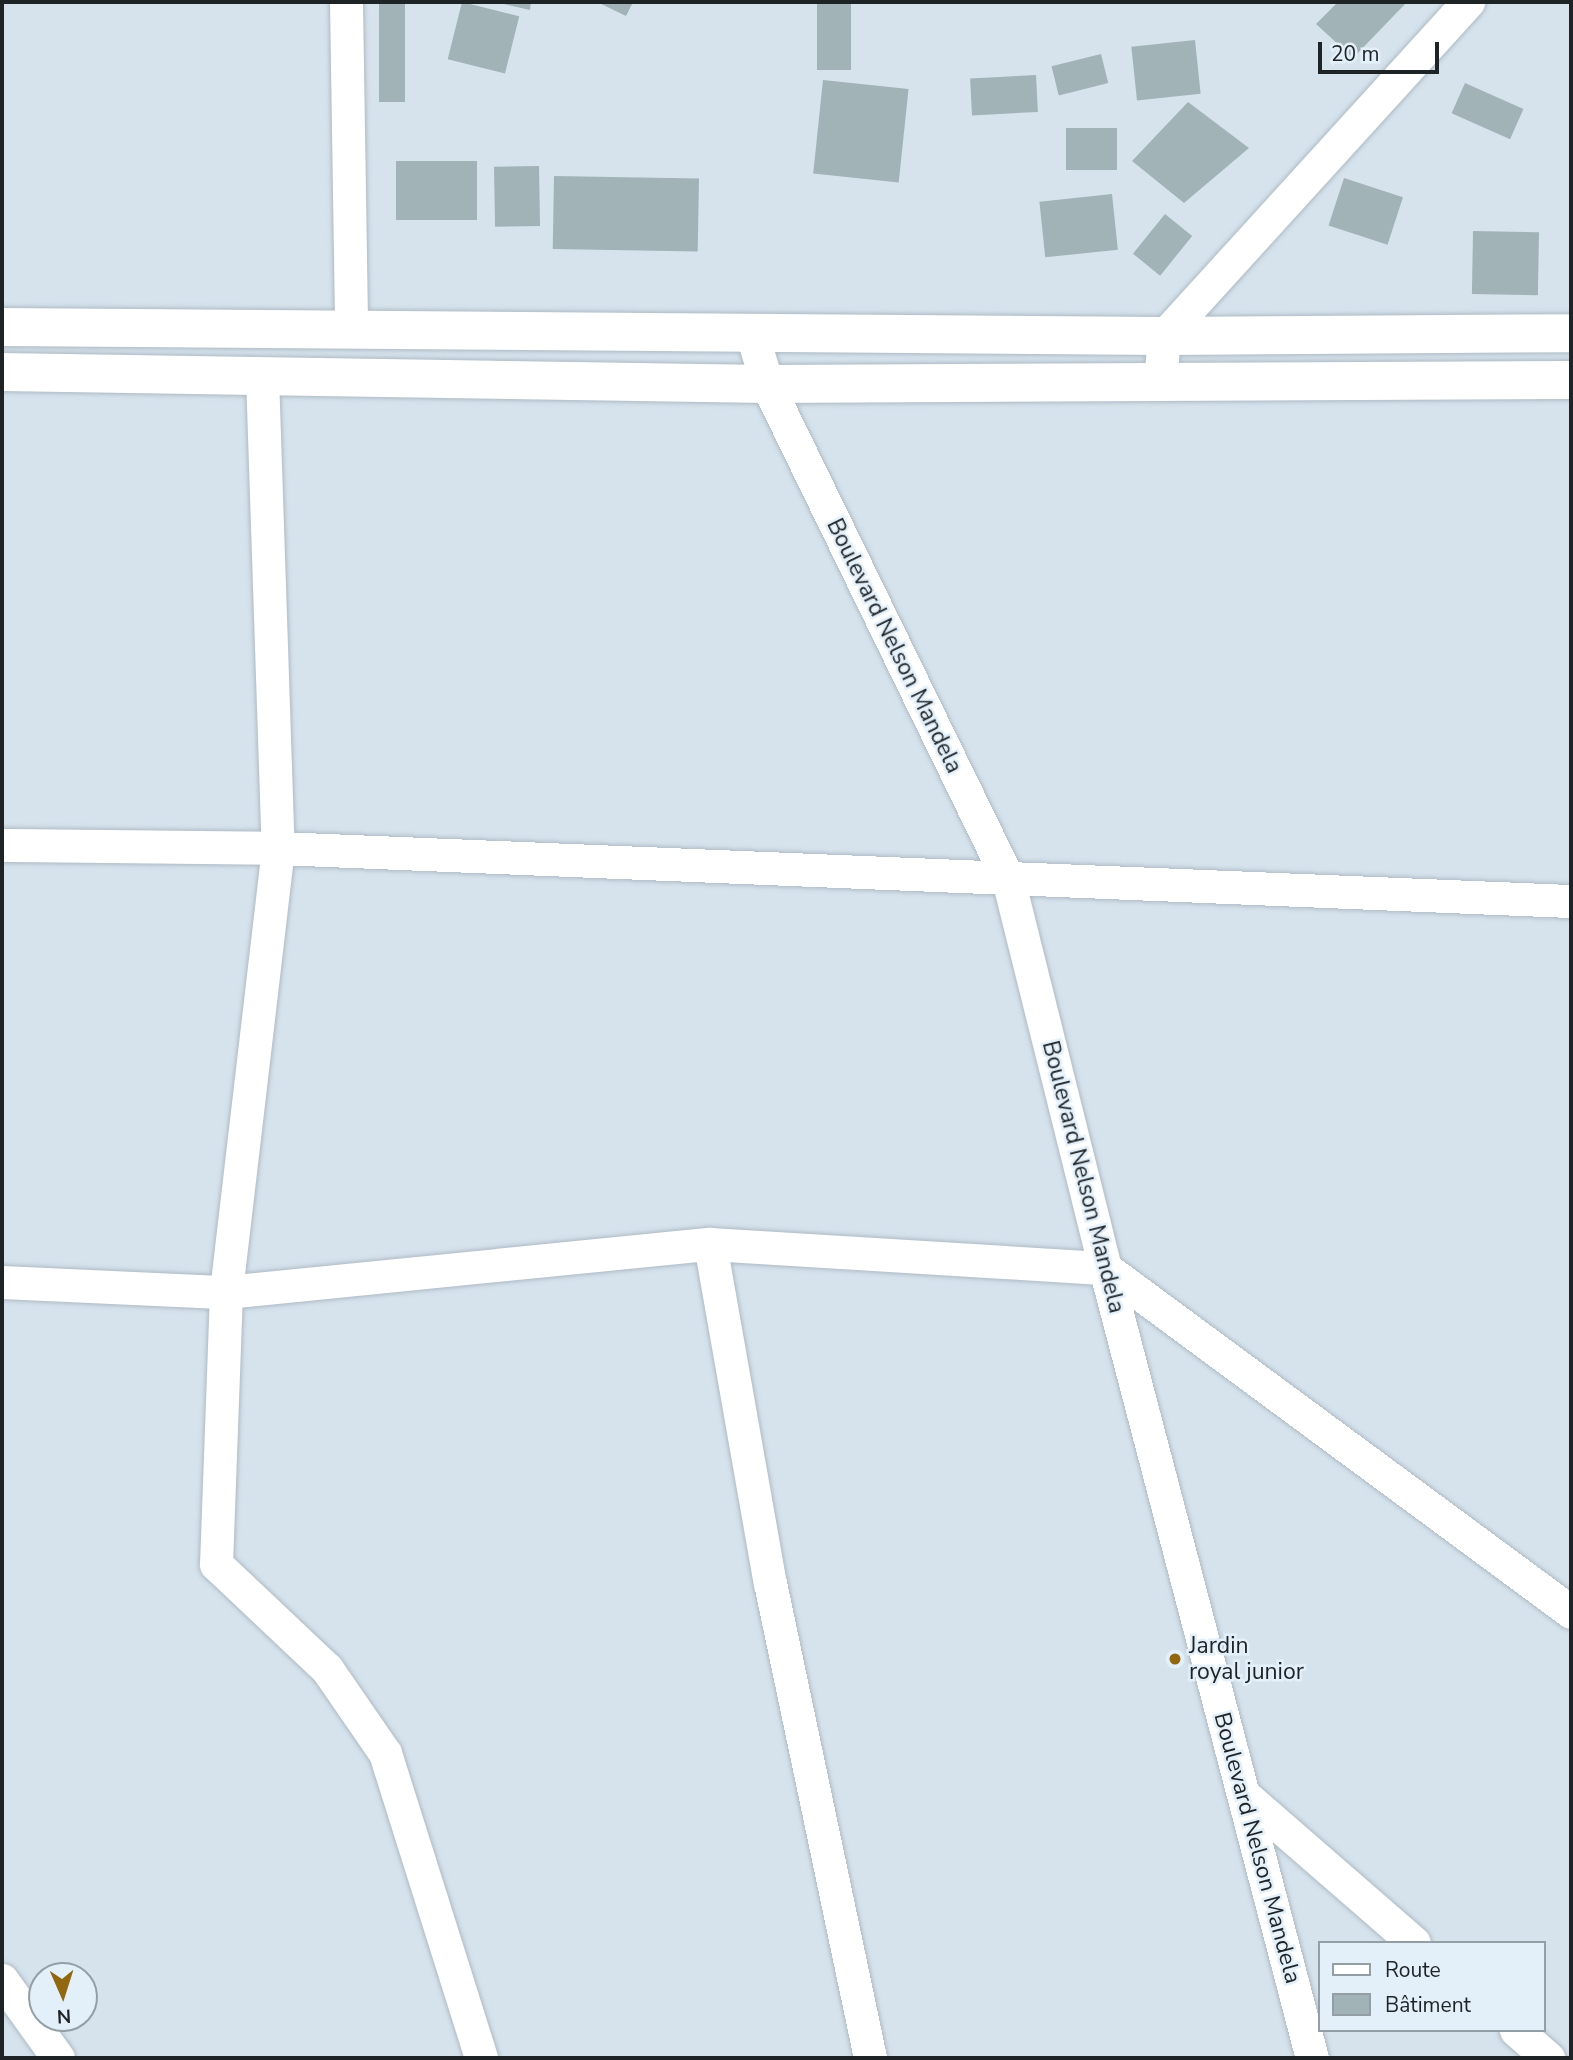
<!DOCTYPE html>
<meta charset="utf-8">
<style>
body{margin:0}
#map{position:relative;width:1573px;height:2060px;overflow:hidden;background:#d6e3ed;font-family:"Nunito Sans",sans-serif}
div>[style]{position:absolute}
.building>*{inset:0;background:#a2b3b7;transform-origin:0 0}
.roads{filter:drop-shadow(0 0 2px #aebac4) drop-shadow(0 0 2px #aebac4)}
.street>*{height:33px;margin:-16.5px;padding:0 16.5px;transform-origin:16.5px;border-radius:16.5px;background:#fff}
.highway>*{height:38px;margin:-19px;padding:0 19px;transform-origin:19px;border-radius:19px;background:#fff}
.dots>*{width:19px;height:19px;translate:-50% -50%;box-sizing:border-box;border:4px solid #e3f0fa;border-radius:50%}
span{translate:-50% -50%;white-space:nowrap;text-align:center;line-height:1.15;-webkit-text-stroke:5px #e3f0fa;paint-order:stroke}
.street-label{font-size:23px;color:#1e2326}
.poi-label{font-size:23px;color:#1e2326}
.left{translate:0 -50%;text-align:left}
.frame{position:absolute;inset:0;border:4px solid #1e2326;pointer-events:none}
.legend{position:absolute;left:1318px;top:1941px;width:228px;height:91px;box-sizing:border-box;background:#e3f0fa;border:2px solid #949ea5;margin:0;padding:9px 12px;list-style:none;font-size:21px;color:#1e2326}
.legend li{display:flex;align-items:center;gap:14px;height:35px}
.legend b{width:35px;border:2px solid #949ea5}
.north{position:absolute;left:28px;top:1962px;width:70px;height:70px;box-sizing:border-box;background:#e3f0fa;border:2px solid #949ea5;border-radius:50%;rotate:177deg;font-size:19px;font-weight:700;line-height:28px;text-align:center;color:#1e2326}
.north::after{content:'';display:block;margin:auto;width:24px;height:32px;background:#916710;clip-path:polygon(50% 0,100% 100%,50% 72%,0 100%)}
.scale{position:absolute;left:1318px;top:42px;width:121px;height:32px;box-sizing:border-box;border:4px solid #1e2326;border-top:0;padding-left:9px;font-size:21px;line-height:24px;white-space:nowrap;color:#1e2326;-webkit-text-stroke:5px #e3f0fa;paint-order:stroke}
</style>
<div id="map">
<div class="building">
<i style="left:379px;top:2px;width:26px;height:100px"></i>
<i style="left:462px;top:2px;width:59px;height:59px;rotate:14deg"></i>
<i style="clip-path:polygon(495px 2px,531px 2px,530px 10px)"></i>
<i style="clip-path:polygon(597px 2px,633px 2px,626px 16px)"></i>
<i style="left:817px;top:2px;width:34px;height:68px"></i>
<i style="clip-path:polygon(1338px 2px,1407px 2px,1353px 58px,1316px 24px)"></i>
<i style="left:1195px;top:40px;width:54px;height:64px;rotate:84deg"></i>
<i style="left:1101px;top:54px;width:30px;height:51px;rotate:76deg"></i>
<i style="left:1036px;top:75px;width:37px;height:66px;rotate:87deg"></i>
<i style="left:823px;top:80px;width:86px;height:94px;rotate:6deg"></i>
<i style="left:1465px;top:83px;width:64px;height:33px;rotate:24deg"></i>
<i style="clip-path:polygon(1188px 102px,1249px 148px,1184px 203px,1132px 161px)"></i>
<i style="left:1066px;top:128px;width:51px;height:42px"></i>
<i style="left:477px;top:161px;width:59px;height:81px;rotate:90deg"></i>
<i style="left:539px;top:166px;width:60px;height:45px;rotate:89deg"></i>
<i style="left:554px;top:176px;width:145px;height:73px;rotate:1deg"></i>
<i style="left:1344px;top:178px;width:62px;height:50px;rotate:18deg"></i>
<i style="left:1112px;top:194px;width:56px;height:73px;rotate:84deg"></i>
<i style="left:1165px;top:214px;width:35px;height:51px;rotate:39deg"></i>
<i style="left:1473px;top:231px;width:66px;height:63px;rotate:1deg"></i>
</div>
<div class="roads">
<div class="street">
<i style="left:346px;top:2px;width:328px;rotate:89.1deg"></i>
<i style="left:752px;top:334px;width:52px;rotate:73.3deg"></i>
<i style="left:767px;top:384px;width:551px;rotate:64.04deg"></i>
<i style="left:1008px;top:879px;width:401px;rotate:76deg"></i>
<i style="left:1105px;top:1268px;width:817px;rotate:75.32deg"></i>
<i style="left:262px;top:375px;width:473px;rotate:88.1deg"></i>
<i style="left:278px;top:848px;width:447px;rotate:96.7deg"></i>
<i style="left:226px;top:1292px;width:272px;rotate:92.1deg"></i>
<i style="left:216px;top:1564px;width:153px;rotate:43.4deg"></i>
<i style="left:327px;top:1669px;width:102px;rotate:55.4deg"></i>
<i style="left:385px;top:1753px;width:320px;rotate:72.5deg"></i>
<i style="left:1160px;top:382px;width:46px;rotate:-85deg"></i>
<i style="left:1164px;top:336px;width:452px;rotate:-47.7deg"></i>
<i style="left:2px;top:845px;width:276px;rotate:0.6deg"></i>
<i style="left:278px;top:848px;width:1294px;rotate:2.35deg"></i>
<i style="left:710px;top:1244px;width:344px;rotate:80deg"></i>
<i style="left:770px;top:1583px;width:485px;rotate:78.1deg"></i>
<i style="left:2px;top:1282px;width:224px;rotate:2.6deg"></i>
<i style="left:226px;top:1292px;width:486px;rotate:-5.7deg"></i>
<i style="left:710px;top:1244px;width:396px;rotate:3.5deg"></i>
<i style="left:1105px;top:1268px;width:579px;rotate:36.43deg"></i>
<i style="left:1244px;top:1795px;width:225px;rotate:41deg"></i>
<i style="left:2px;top:1980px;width:96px;rotate:54.3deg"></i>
<i style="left:1516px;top:2030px;width:43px;rotate:41.2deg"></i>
</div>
<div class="highway">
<i style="left:2px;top:327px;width:1162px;rotate:0.44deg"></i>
<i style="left:1164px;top:336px;width:407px;rotate:-0.4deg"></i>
<i style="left:2px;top:372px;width:765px;rotate:0.9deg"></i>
<i style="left:767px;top:384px;width:804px;rotate:-0.29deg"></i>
</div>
</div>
<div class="dots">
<i style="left:1175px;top:1659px;background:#916710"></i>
</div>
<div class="street-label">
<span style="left:894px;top:646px;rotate:64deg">Boulevard Nelson Mandela</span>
<span style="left:1083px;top:1177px;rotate:76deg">Boulevard Nelson Mandela</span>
<span style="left:1257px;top:1848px;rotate:75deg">Boulevard Nelson Mandela</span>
</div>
<div class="poi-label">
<span class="left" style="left:1189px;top:1659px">Jardin<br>royal junior</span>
</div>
<div class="frame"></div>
<ul class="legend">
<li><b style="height:9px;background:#fff"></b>Route</li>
<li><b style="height:19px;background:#a2b3b7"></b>Bâtiment</li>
</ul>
<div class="north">N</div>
<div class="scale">20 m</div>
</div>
